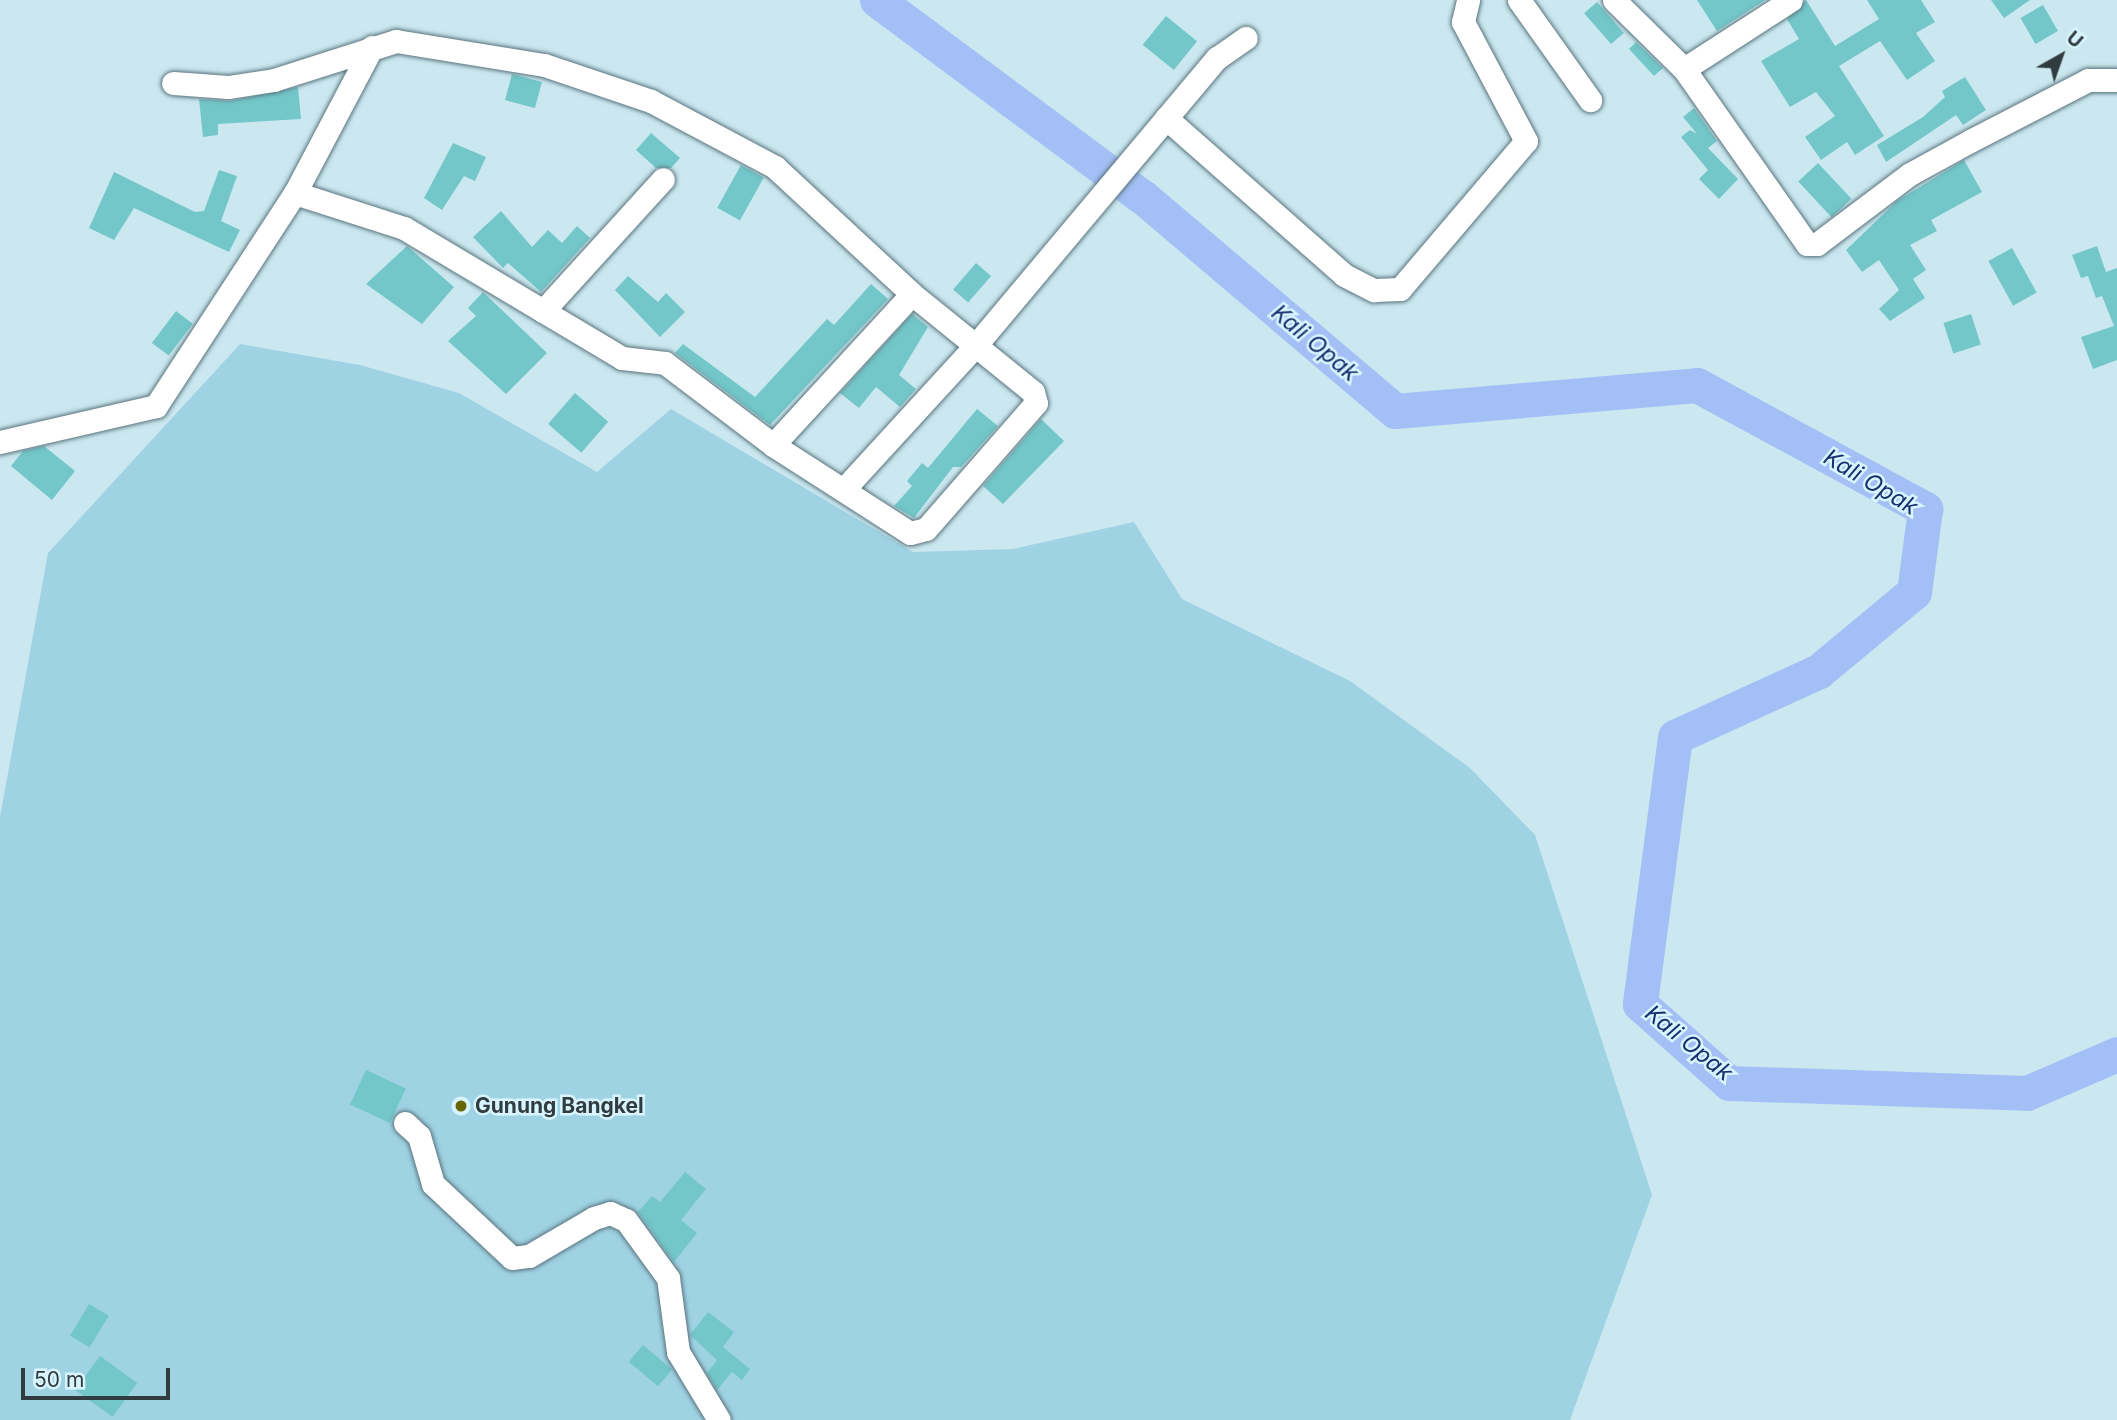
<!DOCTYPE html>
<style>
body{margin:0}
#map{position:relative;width:2117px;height:1420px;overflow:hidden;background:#cbe8f1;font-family:Inter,sans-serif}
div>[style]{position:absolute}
.green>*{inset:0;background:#9fd3e4}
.river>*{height:35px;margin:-17.5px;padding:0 17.5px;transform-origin:17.5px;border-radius:17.5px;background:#a3bff5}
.building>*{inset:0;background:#73c7c9;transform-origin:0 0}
.roads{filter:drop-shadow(0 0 2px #5a747d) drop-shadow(0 0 2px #5a747d)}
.street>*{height:23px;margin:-11.5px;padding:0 11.5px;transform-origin:11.5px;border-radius:11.5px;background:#fff}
.dots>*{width:19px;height:19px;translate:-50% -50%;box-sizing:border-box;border:4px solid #d8f5ff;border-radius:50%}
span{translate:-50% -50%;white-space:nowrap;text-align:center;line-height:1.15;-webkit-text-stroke:5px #d8f5ff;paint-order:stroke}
.poi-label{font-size:21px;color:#313c40;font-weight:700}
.left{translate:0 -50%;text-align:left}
.water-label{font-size:23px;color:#16316f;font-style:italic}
.north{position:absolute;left:2026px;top:21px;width:70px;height:70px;-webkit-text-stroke:5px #d8f5ff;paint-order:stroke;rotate:40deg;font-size:19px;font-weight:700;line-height:28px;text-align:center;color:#313c40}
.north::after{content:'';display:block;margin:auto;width:24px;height:32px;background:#313c40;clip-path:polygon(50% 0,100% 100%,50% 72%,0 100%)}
.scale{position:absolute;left:21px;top:1368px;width:149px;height:32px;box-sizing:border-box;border:4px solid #313c40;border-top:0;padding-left:9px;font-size:21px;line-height:24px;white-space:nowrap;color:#313c40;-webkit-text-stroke:5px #d8f5ff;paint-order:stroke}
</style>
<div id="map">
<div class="green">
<i style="clip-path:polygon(240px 344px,360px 365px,459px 393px,597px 472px,671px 409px,913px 552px,1013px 549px,1134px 522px,1182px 599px,1350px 681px,1470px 768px,1535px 835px,1652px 1195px,1570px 1420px,0 1420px,0 817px,48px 553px)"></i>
</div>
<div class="river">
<i style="left:877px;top:0;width:332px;rotate:36.6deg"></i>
<i style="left:1144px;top:198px;width:329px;rotate:40.3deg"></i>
<i style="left:1395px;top:411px;width:303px;rotate:-4.9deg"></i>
<i style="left:1697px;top:385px;width:260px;rotate:28.5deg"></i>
<i style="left:1925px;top:509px;width:84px;rotate:97.5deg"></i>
<i style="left:1914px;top:592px;width:124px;rotate:140.3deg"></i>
<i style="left:1819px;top:671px;width:158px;rotate:155.4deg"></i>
<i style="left:1675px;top:737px;width:269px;rotate:97.5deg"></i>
<i style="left:1640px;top:1004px;width:119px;rotate:41.6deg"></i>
<i style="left:1729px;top:1083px;width:298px;rotate:1.9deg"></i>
<i style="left:2027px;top:1093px;width:98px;rotate:-23.4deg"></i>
</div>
<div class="building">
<i style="clip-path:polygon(1697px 0,1765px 0,1717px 31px)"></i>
<i style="clip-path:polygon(1806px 0,1835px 46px,1879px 19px,1867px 0,1921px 0,1935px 22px,1916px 33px,1935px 61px,1907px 80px,1880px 41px,1839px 66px,1884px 136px,1855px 155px,1847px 142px,1821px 160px,1805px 137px,1835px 116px,1816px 92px,1790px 107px,1761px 61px,1799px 39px,1787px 19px)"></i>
<i style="clip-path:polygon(1991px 0,2030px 0,2004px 18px)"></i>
<i style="left:1597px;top:2px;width:41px;height:17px;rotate:49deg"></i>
<i style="left:2043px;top:5px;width:30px;height:26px;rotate:60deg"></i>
<i style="left:1166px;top:16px;width:40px;height:37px;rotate:39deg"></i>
<i style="clip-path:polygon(1636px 42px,1663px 68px,1654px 76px,1629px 49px)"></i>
<i style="left:512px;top:74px;width:31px;height:27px;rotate:15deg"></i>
<i style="clip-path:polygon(1965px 77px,1986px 110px,1963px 125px,1956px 115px,1886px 162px,1877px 145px,1923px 117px,1945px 97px,1942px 91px)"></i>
<i style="clip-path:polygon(298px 87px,301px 119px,218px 124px,218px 135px,203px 137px,199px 99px,230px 101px)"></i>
<i style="clip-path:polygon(1694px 108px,1717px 141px,1708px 148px,1738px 179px,1719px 199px,1699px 179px,1708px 170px,1681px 137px,1690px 130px,1697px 134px,1683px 117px)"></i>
<i style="clip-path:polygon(651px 133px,680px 158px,671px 168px,656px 168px,636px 150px)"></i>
<i style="clip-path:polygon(453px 143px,486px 157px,475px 181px,464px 176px,442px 210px,424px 198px)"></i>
<i style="clip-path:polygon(1964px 160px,1982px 192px,1931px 220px,1937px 231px,1910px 245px,1926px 270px,1913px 279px,1925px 298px,1890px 321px,1879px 309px,1899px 290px,1879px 260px,1862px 272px,1846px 250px,1897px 201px)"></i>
<i style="left:1818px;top:163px;width:49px;height:27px;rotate:47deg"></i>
<i style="left:741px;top:165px;width:26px;height:49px;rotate:29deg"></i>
<i style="clip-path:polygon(219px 170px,237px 176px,221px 221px,240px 230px,229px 252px,134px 208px,114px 240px,89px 228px,114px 172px,195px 212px,204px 211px)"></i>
<i style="clip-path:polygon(501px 211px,532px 247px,548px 230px,562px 243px,577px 226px,590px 238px,541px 292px,508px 263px,503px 268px,473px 237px)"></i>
<i style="clip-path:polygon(407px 246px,454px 287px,422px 324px,366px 284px)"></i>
<i style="clip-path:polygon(2097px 246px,2106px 272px,2117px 268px,2117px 360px,2093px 369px,2081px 337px,2114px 326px,2102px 296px,2096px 298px,2088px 276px,2081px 278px,2072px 255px)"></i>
<i style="left:2012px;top:248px;width:51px;height:27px;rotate:61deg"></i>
<i style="left:976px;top:263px;width:20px;height:35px;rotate:41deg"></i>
<i style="clip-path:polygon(628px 276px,658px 302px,666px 293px,685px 312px,660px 337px,615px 290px)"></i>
<i style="clip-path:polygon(871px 284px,888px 299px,770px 425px,675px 353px,683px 344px,755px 397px,827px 319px,834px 325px)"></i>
<i style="clip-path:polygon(483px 292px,547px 353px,506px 394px,448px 341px,476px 316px,468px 308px)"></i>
<i style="left:176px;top:311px;width:21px;height:40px;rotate:37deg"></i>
<i style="clip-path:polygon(912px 314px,928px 327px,899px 375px,916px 389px,900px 407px,876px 387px,859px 408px,840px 393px)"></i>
<i style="left:1971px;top:314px;width:32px;height:29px;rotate:72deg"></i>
<i style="left:575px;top:393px;width:44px;height:41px;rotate:41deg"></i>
<i style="clip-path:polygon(977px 409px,998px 426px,961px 467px,953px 467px,914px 518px,894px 506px,912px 486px,907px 481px,922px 463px,928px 468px)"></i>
<i style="clip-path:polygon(1041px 419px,1064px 441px,1003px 504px,983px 486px)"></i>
<i style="clip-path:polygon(44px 446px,75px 471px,52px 500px,11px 466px,23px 451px)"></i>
<i style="left:366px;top:1070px;width:44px;height:38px;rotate:25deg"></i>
<i style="clip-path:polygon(685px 1172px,706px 1189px,681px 1220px,697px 1233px,674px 1262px,638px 1212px,652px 1196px,660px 1202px)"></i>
<i style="left:89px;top:1304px;width:23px;height:37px;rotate:31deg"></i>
<i style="clip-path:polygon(708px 1312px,734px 1332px,723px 1347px,750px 1369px,742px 1380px,732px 1372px,717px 1390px,707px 1373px,717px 1360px,690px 1335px)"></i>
<i style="left:643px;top:1345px;width:38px;height:22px;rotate:40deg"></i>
<i style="left:100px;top:1356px;width:46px;height:42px;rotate:36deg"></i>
</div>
<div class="roads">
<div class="street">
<i style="left:1519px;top:0;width:123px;rotate:54.6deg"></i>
<i style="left:1614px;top:0;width:98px;rotate:44.6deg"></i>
<i style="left:1684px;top:69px;width:214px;rotate:54.9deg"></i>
<i style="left:1807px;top:244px;width:10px"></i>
<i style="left:1817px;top:244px;width:116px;rotate:-37deg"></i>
<i style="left:1910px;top:174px;width:68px;rotate:-28.8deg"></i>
<i style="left:1970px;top:141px;width:133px;rotate:-27.3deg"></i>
<i style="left:2088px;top:80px;width:29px"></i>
<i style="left:1684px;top:69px;width:127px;rotate:-32.8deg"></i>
<i style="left:1166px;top:118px;width:237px;rotate:41.4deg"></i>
<i style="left:1344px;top:275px;width:34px;rotate:27deg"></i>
<i style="left:1374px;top:290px;width:26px;rotate:-2deg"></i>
<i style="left:1400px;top:289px;width:194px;rotate:-49.6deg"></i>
<i style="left:1526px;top:141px;width:135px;rotate:-117.9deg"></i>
<i style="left:1463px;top:22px;width:23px;rotate:-77deg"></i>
<i style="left:295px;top:193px;width:165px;rotate:-62.2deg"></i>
<i style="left:543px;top:311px;width:178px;rotate:-47.7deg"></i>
<i style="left:0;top:442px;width:160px;rotate:-13deg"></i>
<i style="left:156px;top:406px;width:254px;rotate:-56.9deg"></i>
<i style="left:295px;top:193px;width:114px;rotate:17.8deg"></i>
<i style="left:404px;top:228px;width:254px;rotate:30.8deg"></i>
<i style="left:622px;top:358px;width:43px;rotate:6.6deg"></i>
<i style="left:665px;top:363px;width:136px;rotate:37.2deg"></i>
<i style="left:773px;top:445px;width:163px;rotate:32.7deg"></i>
<i style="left:910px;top:533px;width:16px;rotate:-14deg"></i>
<i style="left:926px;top:529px;width:167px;rotate:-48.9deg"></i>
<i style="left:1036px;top:403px;width:11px;rotate:-105deg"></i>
<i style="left:1033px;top:392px;width:156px;rotate:-141deg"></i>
<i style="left:912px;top:294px;width:187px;rotate:-137.2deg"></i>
<i style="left:775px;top:167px;width:140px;rotate:-152deg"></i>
<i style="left:651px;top:101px;width:113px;rotate:-161.4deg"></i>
<i style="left:544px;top:65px;width:150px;rotate:-170.8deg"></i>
<i style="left:396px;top:41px;width:128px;rotate:162.3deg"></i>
<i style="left:274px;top:80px;width:47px;rotate:171.3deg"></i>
<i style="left:228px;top:87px;width:55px;rotate:-175.8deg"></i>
<i style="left:773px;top:445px;width:205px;rotate:-47.4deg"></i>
<i style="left:844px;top:489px;width:194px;rotate:-47.5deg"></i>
<i style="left:975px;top:346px;width:376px;rotate:-50deg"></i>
<i style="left:1217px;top:58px;width:35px;rotate:-35deg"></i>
<i style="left:405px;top:1123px;width:19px;rotate:43deg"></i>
<i style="left:419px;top:1136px;width:50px;rotate:73.7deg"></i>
<i style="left:433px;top:1184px;width:108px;rotate:43.1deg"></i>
<i style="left:512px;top:1258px;width:17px;rotate:-7deg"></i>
<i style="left:529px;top:1256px;width:75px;rotate:-30.3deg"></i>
<i style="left:594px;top:1218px;width:17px;rotate:-17deg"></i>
<i style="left:610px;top:1213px;width:17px;rotate:24deg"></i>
<i style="left:626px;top:1220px;width:72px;rotate:54.1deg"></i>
<i style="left:668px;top:1278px;width:75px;rotate:82.3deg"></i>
<i style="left:678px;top:1352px;width:79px;rotate:58.9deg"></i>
</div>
</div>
<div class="dots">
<i style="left:461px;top:1106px;background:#686600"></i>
</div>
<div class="poi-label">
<span class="left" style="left:475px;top:1106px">Gunung Bangkel</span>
</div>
<div class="water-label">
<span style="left:1315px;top:343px;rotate:40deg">Kali Opak</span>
<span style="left:1871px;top:482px;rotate:31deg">Kali Opak</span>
<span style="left:1689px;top:1043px;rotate:39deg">Kali Opak</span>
</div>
<div class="north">U</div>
<div class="scale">50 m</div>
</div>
